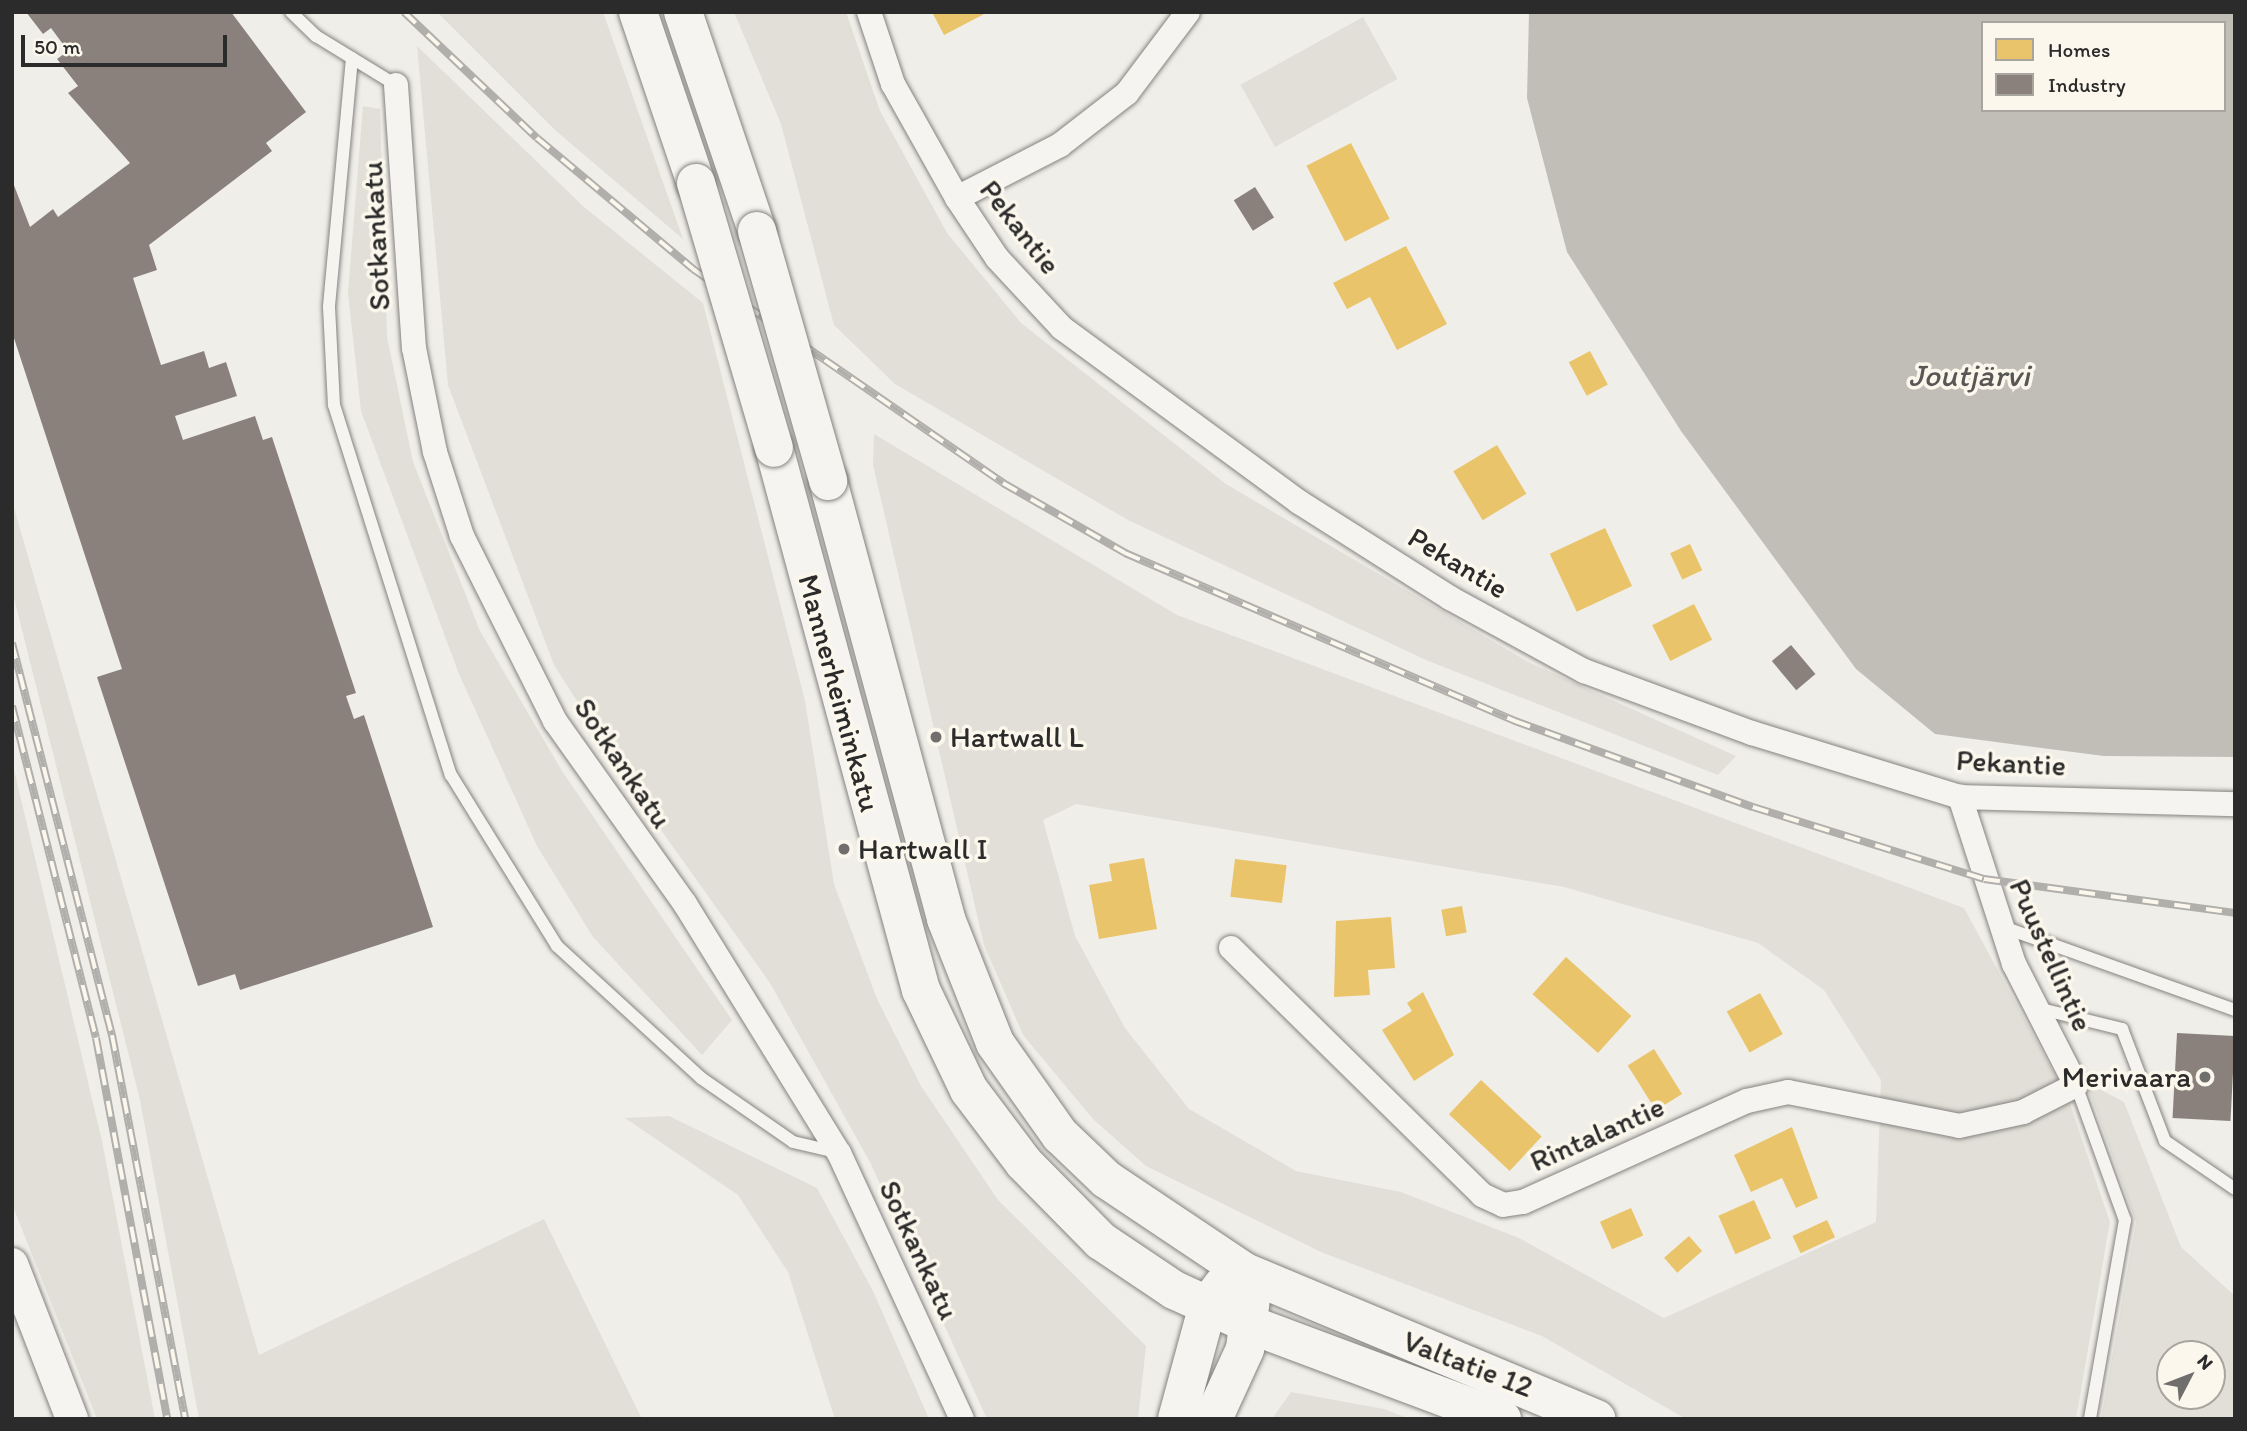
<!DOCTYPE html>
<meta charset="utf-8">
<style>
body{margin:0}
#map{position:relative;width:2247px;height:1431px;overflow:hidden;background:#f0eee8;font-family:Itim,sans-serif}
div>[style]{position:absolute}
.green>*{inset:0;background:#e1dfd7;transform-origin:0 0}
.water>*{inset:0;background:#c0beb7}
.homes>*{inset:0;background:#e9c46a;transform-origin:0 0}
.industry>*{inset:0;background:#8a817c;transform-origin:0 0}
.roads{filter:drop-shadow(0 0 2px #848380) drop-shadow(0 0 2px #848380)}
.service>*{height:12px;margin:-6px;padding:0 6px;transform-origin:6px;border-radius:6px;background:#f5f4f0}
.minor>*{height:24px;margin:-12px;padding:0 12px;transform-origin:12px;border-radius:12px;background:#f5f4f0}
.tertiary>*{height:32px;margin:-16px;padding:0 16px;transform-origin:16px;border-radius:16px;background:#f5f4f0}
.primary>*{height:38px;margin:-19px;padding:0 19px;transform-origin:19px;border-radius:19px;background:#f5f4f0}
.trunk>*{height:38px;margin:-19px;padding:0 19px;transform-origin:19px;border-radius:19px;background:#f5f4f0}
.rail>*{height:8px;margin-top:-4px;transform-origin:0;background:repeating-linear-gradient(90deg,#fbf7ec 0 16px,#b0afac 0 32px);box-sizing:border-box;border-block:2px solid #b0afac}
.bridges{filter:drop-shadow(0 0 2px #848380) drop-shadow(0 0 2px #848380)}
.primary-bridge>*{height:38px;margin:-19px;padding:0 19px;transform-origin:19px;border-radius:19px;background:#f5f4f0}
.dots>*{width:19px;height:19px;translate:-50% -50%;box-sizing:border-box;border:4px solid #fbf7ec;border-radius:50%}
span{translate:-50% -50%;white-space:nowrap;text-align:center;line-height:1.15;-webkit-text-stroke:7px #fbf7ec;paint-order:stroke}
.street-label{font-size:30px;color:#2b2b2b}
.poi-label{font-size:30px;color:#2b2b2b}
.left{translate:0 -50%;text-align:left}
.right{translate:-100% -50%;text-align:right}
.water-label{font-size:32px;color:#585755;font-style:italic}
.frame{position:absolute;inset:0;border:14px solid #2b2b2b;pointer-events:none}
.legend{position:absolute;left:1981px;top:21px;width:245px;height:91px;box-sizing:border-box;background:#fbf7ec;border:2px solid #a8a59f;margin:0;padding:9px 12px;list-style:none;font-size:21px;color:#2b2b2b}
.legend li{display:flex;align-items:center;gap:14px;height:35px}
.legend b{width:35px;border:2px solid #a8a59f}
.north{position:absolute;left:2156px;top:1340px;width:70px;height:70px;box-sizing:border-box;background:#fbf7ec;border:2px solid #a8a59f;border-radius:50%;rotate:48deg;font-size:19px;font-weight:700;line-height:28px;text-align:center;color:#2b2b2b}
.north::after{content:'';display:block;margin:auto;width:24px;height:32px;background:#706f6d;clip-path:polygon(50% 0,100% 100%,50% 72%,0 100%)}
.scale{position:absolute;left:21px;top:35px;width:206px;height:32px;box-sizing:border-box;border:4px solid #2b2b2b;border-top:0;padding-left:9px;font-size:21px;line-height:24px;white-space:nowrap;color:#2b2b2b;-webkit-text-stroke:5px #fbf7ec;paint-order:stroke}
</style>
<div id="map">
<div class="green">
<i style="clip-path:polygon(437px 12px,603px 12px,683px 239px,555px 130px)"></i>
<i style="clip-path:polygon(734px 12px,846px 12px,880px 111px,947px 233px,1021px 323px,1226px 484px,1530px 663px,1736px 756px,1718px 775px,1426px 660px,1128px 520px,895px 384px,834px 325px,781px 124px)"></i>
<i style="left:1363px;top:17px;width:71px;height:140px;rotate:61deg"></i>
<i style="clip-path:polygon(417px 46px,584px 207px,703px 303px,805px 701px,834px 884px,877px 999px,921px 1086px,998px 1200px,1146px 1346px,1138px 1419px,987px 1419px,871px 1164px,770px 983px,641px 802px,554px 665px,448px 385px)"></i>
<i style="clip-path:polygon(363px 106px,380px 109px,387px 337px,413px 462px,480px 631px,562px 771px,732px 1020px,702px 1055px,593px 937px,537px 846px,459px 674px,361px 411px,348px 293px)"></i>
<i style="clip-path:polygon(evenodd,874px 434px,1177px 615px,1964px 908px,2069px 1101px,2110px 1222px,2076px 1419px,1686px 1419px,1542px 1336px,1321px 1252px,1146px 1166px,1093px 1119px,1023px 1035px,984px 945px,873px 465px,874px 434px,1076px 804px,1564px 887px,1758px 943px,1824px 990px,1881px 1080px,1876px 1222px,1664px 1318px,1519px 1238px,1401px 1192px,1296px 1171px,1189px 1109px,1125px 1028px,1075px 936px,1043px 820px,1076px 804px)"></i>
<i style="clip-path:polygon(12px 501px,259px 1355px,544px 1219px,642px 1419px,199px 1419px,140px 1100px,12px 590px)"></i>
<i style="clip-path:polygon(12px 761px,102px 1141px,155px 1419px,97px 1419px,12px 1204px)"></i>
<i style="clip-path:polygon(evenodd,2086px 1082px,2124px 1102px,2181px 1247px,2235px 1296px,2235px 1419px,2101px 1419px,2136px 1222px,2086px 1082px,2170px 1354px,2212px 1354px,2212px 1396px,2170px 1396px,2170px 1354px)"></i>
<i style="clip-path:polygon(669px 1116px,817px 1188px,873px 1291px,929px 1419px,835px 1419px,788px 1272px,738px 1195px,625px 1118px)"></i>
<i style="clip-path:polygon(1291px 1392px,1384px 1409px,1410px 1419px,1272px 1419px)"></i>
</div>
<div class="water">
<i style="clip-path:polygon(evenodd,1529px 12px,2235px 12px,2235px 757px,2104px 756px,1935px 734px,1856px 669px,1681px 431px,1567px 252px,1527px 98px,1529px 12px,1983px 23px,2224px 23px,2224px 110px,1983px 110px,1983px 23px)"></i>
</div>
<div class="homes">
<i style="clip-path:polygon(932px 12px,988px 12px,944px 35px)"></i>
<i style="left:1351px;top:143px;width:85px;height:50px;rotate:63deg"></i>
<i style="clip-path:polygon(1406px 246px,1447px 324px,1397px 350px,1370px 297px,1347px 309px,1333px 283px)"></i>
<i style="left:1590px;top:351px;width:38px;height:24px;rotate:62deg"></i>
<i style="left:1497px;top:445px;width:57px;height:51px;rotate:59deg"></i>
<i style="left:1605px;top:528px;width:64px;height:61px;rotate:65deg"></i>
<i style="left:1690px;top:544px;width:29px;height:22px;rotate:65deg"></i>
<i style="left:1694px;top:604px;width:40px;height:47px;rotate:63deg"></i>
<i style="clip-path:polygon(1144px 858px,1157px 929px,1099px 939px,1089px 885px,1112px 881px,1109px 864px)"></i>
<i style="left:1235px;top:859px;width:52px;height:38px;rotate:7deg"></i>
<i style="left:1462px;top:906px;width:27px;height:21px;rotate:80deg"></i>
<i style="clip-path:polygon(1391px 917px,1395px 968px,1368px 970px,1370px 995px,1334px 997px,1336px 921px)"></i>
<i style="left:1566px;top:957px;width:88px;height:50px;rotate:42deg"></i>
<i style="clip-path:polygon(1423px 992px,1454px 1055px,1414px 1081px,1382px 1030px,1412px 1011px,1407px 1003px)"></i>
<i style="left:1760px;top:993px;width:47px;height:38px;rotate:61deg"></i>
<i style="left:1654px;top:1049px;width:53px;height:31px;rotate:58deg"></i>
<i style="left:1481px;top:1080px;width:83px;height:47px;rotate:43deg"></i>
<i style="clip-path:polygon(1792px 1127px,1818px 1198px,1796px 1208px,1782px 1178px,1751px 1192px,1734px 1155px)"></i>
<i style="left:1754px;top:1200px;width:42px;height:39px;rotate:66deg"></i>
<i style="left:1631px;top:1208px;width:30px;height:34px;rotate:66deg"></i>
<i style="left:1827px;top:1220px;width:19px;height:38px;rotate:65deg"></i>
<i style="left:1689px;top:1236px;width:20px;height:33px;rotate:49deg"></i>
</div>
<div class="industry">
<i style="clip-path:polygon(26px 12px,231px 12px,306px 112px,266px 143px,272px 151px,149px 245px,157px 270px,133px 278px,161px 365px,204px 351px,209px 368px,226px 362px,237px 396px,175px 416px,183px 440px,255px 416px,263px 440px,272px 437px,356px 693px,346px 696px,354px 719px,364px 715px,433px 927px,240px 990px,235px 974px,198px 986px,97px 677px,122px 669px,12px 332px,12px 180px,30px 227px,53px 209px,58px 217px,130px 163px,68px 93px,78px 86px,57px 59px,68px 51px,51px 28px,43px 34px)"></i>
<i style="left:1255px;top:187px;width:36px;height:25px;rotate:58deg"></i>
<i style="left:1791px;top:645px;width:38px;height:25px;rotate:50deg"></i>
<i style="left:2177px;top:1033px;width:58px;height:85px;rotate:3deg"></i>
</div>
<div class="roads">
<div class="service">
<i style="left:291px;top:12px;width:35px;rotate:44deg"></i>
<i style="left:316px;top:36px;width:94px;rotate:31.5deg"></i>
<i style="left:352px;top:58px;width:250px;rotate:95.3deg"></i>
<i style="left:329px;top:307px;width:98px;rotate:87.1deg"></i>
<i style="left:334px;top:405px;width:388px;rotate:72.5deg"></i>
<i style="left:451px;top:775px;width:201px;rotate:58.2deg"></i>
<i style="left:557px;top:946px;width:195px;rotate:42.5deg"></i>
<i style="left:701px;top:1078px;width:112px;rotate:34.8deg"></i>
<i style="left:793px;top:1142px;width:44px;rotate:13.1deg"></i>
<i style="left:2003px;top:927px;width:246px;rotate:19.7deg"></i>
<i style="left:2037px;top:1008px;width:88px;rotate:13.9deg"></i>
<i style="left:2122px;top:1029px;width:120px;rotate:69deg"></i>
<i style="left:2165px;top:1141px;width:85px;rotate:34.4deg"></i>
<i style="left:2076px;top:1085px;width:144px;rotate:70.1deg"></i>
<i style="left:2125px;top:1220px;width:202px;rotate:100deg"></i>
</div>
<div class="minor">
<i style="left:869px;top:12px;width:76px;rotate:71.6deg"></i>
<i style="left:893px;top:84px;width:131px;rotate:60.7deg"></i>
<i style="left:957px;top:198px;width:72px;rotate:56.3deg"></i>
<i style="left:997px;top:258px;width:96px;rotate:47.1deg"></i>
<i style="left:1062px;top:328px;width:294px;rotate:36.3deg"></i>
<i style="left:1299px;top:502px;width:179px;rotate:32.4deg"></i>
<i style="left:1450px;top:598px;width:153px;rotate:28.6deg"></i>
<i style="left:1584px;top:671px;width:179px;rotate:20.3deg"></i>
<i style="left:1752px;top:733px;width:218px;rotate:17.1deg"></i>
<i style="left:1960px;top:797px;width:275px;rotate:1.5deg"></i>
<i style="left:396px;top:85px;width:264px;rotate:86.1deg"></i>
<i style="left:414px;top:348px;width:106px;rotate:78.6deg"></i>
<i style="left:435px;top:452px;width:88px;rotate:72.2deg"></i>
<i style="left:462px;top:536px;width:207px;rotate:63.3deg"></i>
<i style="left:555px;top:721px;width:224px;rotate:54.6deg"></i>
<i style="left:685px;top:904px;width:293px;rotate:58.3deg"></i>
<i style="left:839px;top:1153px;width:293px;rotate:65.2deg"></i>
<i style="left:957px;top:198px;width:116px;rotate:-27.2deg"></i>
<i style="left:1060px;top:145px;width:85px;rotate:-37.8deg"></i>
<i style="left:1127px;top:93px;width:101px;rotate:-53deg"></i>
<i style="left:1231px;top:948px;width:352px;rotate:44.5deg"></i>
<i style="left:1482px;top:1195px;width:23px;rotate:25deg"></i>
<i style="left:1503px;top:1205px;width:20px;rotate:-9deg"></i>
<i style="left:1523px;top:1202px;width:246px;rotate:-24.3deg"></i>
<i style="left:1747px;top:1101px;width:42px;rotate:-12.4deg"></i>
<i style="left:1788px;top:1092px;width:174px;rotate:11.2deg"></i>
<i style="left:1959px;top:1126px;width:66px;rotate:-12.3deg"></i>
<i style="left:2023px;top:1112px;width:59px;rotate:-27deg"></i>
<i style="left:2076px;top:1085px;width:136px;rotate:-117.1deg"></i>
<i style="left:2014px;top:964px;width:176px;rotate:-107.9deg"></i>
</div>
<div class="tertiary">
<i style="left:12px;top:1264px;width:166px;rotate:68.8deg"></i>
</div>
<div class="primary">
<i style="left:638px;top:12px;width:181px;rotate:71.3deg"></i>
<i style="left:683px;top:12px;width:231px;rotate:71.3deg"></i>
<i style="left:774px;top:448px;width:562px;rotate:74.83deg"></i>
<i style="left:921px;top:990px;width:111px;rotate:64.4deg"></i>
<i style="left:969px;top:1090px;width:91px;rotate:53deg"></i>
<i style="left:1024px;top:1163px;width:110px;rotate:45.4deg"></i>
<i style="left:1101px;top:1241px;width:88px;rotate:33.9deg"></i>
<i style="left:1174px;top:1290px;width:85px;rotate:24.4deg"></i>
<i style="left:828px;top:481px;width:454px;rotate:74.9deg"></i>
<i style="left:946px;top:919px;width:133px;rotate:68.4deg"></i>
<i style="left:995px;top:1043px;width:113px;rotate:54.8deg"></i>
<i style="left:1060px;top:1135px;width:64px;rotate:43.7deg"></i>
<i style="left:1106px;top:1179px;width:167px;rotate:33.8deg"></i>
<i style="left:1177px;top:1419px;width:118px;rotate:-74.8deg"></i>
<i style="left:1208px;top:1305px;width:24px;rotate:-54deg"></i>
<i style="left:1213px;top:1419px;width:77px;rotate:-65.4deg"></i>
<i style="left:1245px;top:1349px;width:51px;rotate:-83.3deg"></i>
</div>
<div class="trunk">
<i style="left:1245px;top:1272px;width:381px;rotate:22.7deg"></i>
<i style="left:1251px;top:1325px;width:268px;rotate:20.5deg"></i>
</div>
</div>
<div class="rail">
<i style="left:404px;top:12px;width:183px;rotate:43.5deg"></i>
<i style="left:537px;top:138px;width:204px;rotate:40deg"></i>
<i style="left:693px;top:269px;width:377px;rotate:34.6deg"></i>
<i style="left:1003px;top:483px;width:141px;rotate:29.8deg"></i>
<i style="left:1125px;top:553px;width:425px;rotate:23.3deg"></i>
<i style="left:1515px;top:721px;width:253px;rotate:19.9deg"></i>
<i style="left:1753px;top:807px;width:242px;rotate:17.3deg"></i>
<i style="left:1984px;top:879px;width:253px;rotate:7.7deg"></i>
<i style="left:12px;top:643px;width:405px;rotate:75.7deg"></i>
<i style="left:112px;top:1035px;width:391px;rotate:79.2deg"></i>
<i style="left:12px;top:706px;width:342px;rotate:75.8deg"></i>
<i style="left:96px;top:1038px;width:388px;rotate:79.4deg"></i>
</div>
<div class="bridges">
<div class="primary-bridge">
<i style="left:696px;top:183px;width:276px;rotate:73.6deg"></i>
<i style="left:757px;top:231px;width:260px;rotate:74.1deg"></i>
</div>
</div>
<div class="dots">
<i style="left:936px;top:737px;background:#706f6d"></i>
<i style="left:844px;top:849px;background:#706f6d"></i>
<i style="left:2205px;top:1077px;background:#706f6d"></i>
</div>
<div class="street-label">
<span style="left:1020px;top:227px;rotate:52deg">Pekantie</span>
<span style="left:376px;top:236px;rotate:-93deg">Sotkankatu</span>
<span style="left:1458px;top:563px;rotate:31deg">Pekantie</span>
<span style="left:839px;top:693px;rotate:75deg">Mannerheiminkatu</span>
<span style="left:623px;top:763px;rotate:56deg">Sotkankatu</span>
<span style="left:2011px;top:763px;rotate:3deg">Pekantie</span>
<span style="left:2051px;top:955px;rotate:66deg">Puustellintie</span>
<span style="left:1597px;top:1134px;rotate:-24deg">Rintalantie</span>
<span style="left:919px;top:1250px;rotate:65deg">Sotkankatu</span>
<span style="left:1468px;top:1364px;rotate:21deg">Valtatie 12</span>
</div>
<div class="poi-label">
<span class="left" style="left:950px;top:737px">Hartwall L</span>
<span class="left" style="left:858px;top:849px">Hartwall I</span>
<span class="right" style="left:2191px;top:1077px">Merivaara</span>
</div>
<div class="water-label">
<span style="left:1969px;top:375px">Joutjärvi</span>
</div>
<div class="frame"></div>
<ul class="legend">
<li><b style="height:19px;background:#e9c46a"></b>Homes</li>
<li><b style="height:19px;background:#8a817c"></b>Industry</li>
</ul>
<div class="north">N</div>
<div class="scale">50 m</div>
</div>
